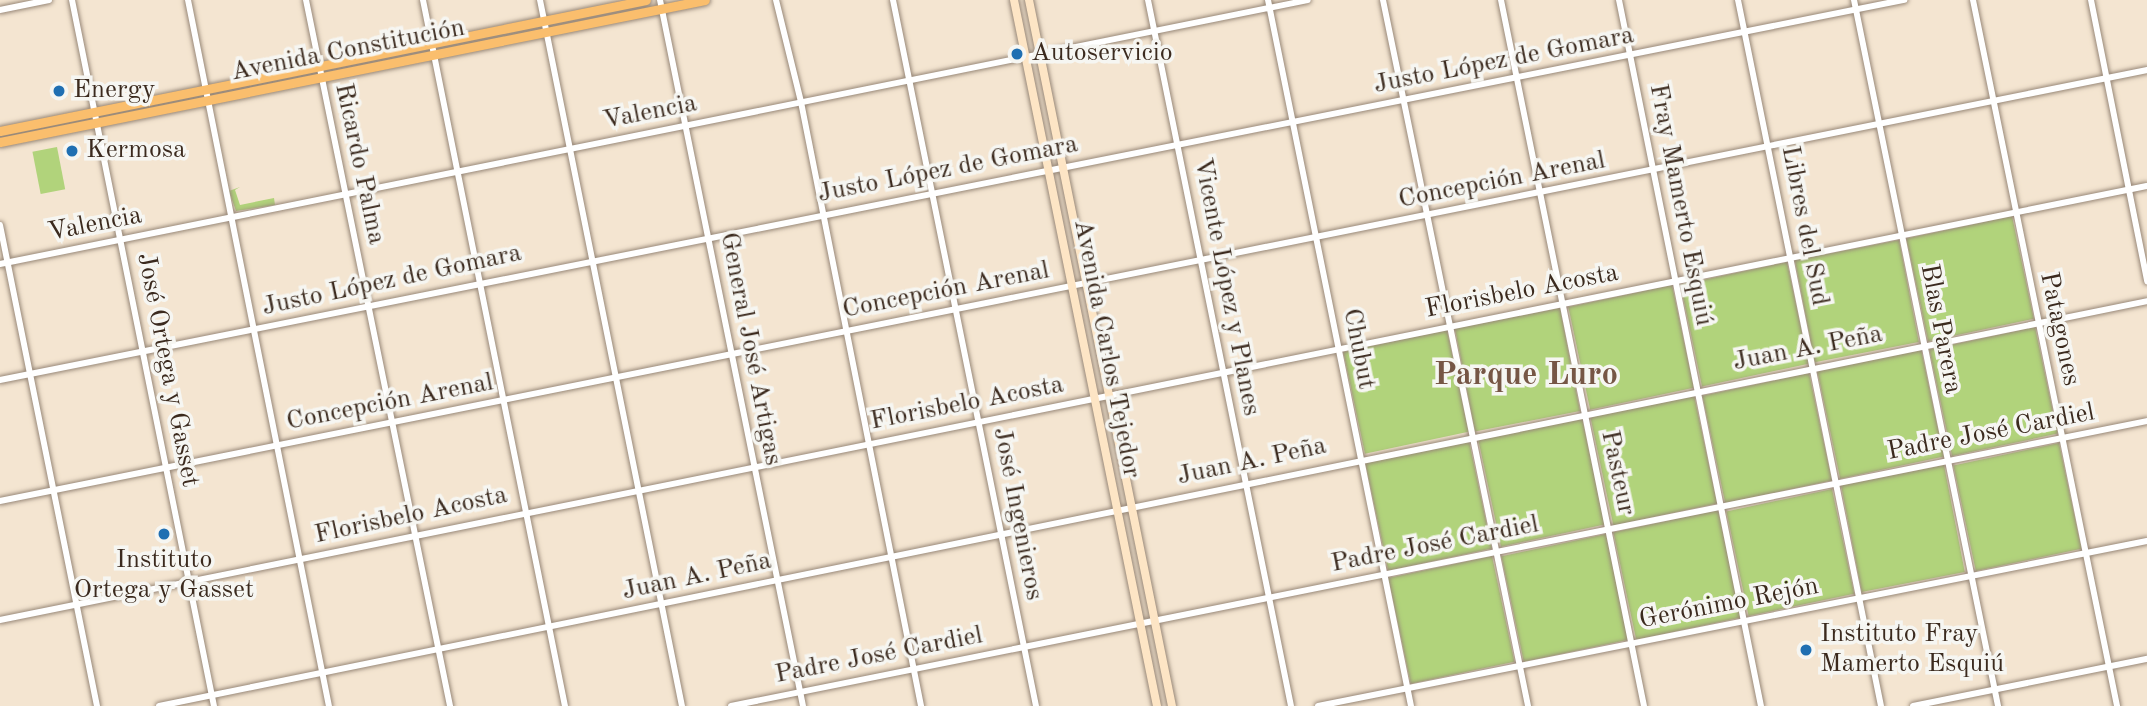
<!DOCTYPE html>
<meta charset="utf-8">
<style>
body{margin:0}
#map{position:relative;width:2147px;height:706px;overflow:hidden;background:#f4e5d1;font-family:"Old Standard TT",serif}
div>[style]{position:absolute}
.green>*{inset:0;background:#b1d37b;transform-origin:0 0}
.roads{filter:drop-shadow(0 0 2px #988878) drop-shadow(0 0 2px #988878)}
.street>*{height:6px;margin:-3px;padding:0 3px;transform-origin:3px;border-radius:3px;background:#fff}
.secondary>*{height:8px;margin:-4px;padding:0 4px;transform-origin:4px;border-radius:4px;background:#fde5c5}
.primary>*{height:9px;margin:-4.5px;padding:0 4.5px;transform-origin:4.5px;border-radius:4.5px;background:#fabe6d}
.dots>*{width:19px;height:19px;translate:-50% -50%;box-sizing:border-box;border:4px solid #f6f6f2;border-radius:50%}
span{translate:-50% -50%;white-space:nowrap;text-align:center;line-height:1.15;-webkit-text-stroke:7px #f6f6f2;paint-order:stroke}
.street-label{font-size:26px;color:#3b2a1e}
.poi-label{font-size:26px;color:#3b2a1e}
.left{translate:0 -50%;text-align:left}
.district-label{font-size:33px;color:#765645;font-weight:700}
</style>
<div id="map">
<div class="green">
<i style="left:57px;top:147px;width:43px;height:25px;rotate:79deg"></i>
<i style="clip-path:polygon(240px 187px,235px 190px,240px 205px,274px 198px,275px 205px,236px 211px,229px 191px)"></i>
<i style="left:2012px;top:216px;width:105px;height:108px;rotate:78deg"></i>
<i style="left:1899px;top:240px;width:104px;height:106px;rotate:79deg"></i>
<i style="left:1787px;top:262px;width:104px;height:109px;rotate:78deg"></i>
<i style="left:1672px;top:285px;width:105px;height:106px;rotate:78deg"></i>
<i style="left:1560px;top:308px;width:105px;height:107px;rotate:79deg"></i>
<i style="left:2035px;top:327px;width:109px;height:108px;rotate:78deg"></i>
<i style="left:1447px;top:330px;width:104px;height:106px;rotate:78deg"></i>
<i style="left:1921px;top:349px;width:110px;height:106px;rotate:78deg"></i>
<i style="left:1809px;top:373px;width:110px;height:109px;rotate:78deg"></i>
<i style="left:1694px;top:395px;width:111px;height:106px;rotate:78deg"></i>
<i style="left:1582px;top:418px;width:109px;height:106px;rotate:78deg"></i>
<i style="left:1469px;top:441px;width:110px;height:106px;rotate:78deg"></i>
<i style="left:2059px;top:443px;width:108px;height:108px;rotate:78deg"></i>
<i style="left:1944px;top:465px;width:109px;height:105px;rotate:79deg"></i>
<i style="left:1832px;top:489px;width:107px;height:108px;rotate:78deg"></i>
<i style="left:1718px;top:510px;width:110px;height:107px;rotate:78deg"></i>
<i style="left:1606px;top:534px;width:108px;height:107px;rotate:78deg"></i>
<i style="left:1492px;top:556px;width:108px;height:106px;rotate:78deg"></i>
</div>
<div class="roads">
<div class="street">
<i style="left:72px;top:0;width:720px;rotate:78.63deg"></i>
<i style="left:188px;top:0;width:720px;rotate:78.71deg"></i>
<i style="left:306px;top:0;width:721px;rotate:78.47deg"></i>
<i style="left:423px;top:0;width:720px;rotate:78.63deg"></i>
<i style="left:540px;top:0;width:720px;rotate:78.63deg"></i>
<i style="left:660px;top:0;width:720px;rotate:78.55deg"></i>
<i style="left:776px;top:0;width:105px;rotate:76.2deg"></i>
<i style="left:801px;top:102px;width:616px;rotate:78.76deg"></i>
<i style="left:893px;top:0;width:720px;rotate:78.55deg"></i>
<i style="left:1148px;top:0;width:720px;rotate:78.55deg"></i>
<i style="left:1268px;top:0;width:720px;rotate:78.55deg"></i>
<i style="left:1383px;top:0;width:721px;rotate:78.39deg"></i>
<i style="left:1501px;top:0;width:720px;rotate:78.55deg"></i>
<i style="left:1619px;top:0;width:720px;rotate:78.63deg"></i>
<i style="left:1738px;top:0;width:720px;rotate:78.55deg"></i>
<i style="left:1854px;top:0;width:721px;rotate:78.47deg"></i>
<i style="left:1973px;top:0;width:721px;rotate:78.47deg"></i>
<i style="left:2091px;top:0;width:287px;rotate:78.7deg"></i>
<i style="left:0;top:10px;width:50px;rotate:-11.5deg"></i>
<i style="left:0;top:225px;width:491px;rotate:78.6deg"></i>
<i style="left:0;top:264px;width:1334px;rotate:-11.41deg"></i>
<i style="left:0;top:380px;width:1942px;rotate:-11.29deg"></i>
<i style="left:0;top:501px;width:2190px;rotate:-11.35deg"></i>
<i style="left:0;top:620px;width:2190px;rotate:-11.43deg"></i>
<i style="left:159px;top:706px;width:2029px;rotate:-11.51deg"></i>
<i style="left:731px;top:706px;width:1444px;rotate:-11.38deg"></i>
<i style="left:1318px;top:706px;width:845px;rotate:-11.26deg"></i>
<i style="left:1913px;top:706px;width:239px;rotate:-11.4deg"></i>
</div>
<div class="secondary">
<i style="left:1014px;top:0;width:720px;rotate:78.55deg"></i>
<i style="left:1029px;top:0;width:720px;rotate:78.55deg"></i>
</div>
<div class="primary">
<i style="left:0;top:131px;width:659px;rotate:-11.46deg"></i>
<i style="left:0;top:142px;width:719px;rotate:-11.39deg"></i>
</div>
</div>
<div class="dots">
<i style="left:1017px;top:54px;background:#1f6fb2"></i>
<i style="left:59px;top:91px;background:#1f6fb2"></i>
<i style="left:72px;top:151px;background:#1f6fb2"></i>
<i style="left:164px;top:534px;background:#1f6fb2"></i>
<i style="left:1806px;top:650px;background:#1f6fb2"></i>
</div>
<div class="street-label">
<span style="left:348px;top:51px;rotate:-11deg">Avenida Constitución</span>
<span style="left:1504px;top:61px;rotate:-11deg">Justo López de Gomara</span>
<span style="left:650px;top:113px;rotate:-11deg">Valencia</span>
<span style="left:359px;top:164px;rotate:78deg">Ricardo Palma</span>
<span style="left:948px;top:170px;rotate:-11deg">Justo López de Gomara</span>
<span style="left:1502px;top:181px;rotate:-11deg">Concepción Arenal</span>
<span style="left:1680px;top:205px;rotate:79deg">Fray Mamerto Esquiú</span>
<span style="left:95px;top:225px;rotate:-11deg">Valencia</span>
<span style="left:1804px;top:226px;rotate:79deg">Libres del Sud</span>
<span style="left:392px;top:281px;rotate:-12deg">Justo López de Gomara</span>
<span style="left:1226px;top:287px;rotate:79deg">Vicente López y Planes</span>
<span style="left:946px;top:291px;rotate:-11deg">Concepción Arenal</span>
<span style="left:1522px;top:292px;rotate:-11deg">Florisbelo Acosta</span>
<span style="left:1940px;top:329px;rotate:79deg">Blas Parera</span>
<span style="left:2059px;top:329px;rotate:78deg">Patagones</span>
<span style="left:750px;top:349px;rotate:79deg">General José Artigas</span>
<span style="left:1106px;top:349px;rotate:79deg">Avenida Carlos Tejedor</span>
<span style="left:1358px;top:349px;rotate:79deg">Chubut</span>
<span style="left:1808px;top:349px;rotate:-11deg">Juan A. Peña</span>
<span style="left:167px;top:370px;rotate:79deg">José Ortega y Gasset</span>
<span style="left:390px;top:403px;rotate:-11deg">Concepción Arenal</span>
<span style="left:967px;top:404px;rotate:-11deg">Florisbelo Acosta</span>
<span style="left:1991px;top:433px;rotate:-11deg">Padre José Cardiel</span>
<span style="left:1252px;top:462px;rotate:-12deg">Juan A. Peña</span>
<span style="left:1617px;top:473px;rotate:78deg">Pasteur</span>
<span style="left:1017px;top:514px;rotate:79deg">José Ingenieros</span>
<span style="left:411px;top:516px;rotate:-12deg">Florisbelo Acosta</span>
<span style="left:1435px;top:545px;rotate:-11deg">Padre José Cardiel</span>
<span style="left:697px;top:577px;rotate:-12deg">Juan A. Peña</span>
<span style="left:1729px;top:604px;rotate:-11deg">Gerónimo Rejón</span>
<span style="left:879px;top:656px;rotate:-11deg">Padre José Cardiel</span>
</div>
<div class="poi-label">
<span class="left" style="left:1031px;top:54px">Autoservicio</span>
<span class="left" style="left:73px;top:91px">Energy</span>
<span class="left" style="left:86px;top:151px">Kermosa</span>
<span style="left:164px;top:576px">Instituto<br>Ortega y Gasset</span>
<span class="left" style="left:1820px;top:650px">Instituto Fray<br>Mamerto Esquiú</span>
</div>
<div class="district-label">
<span style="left:1526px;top:376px">Parque Luro</span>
</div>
</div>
